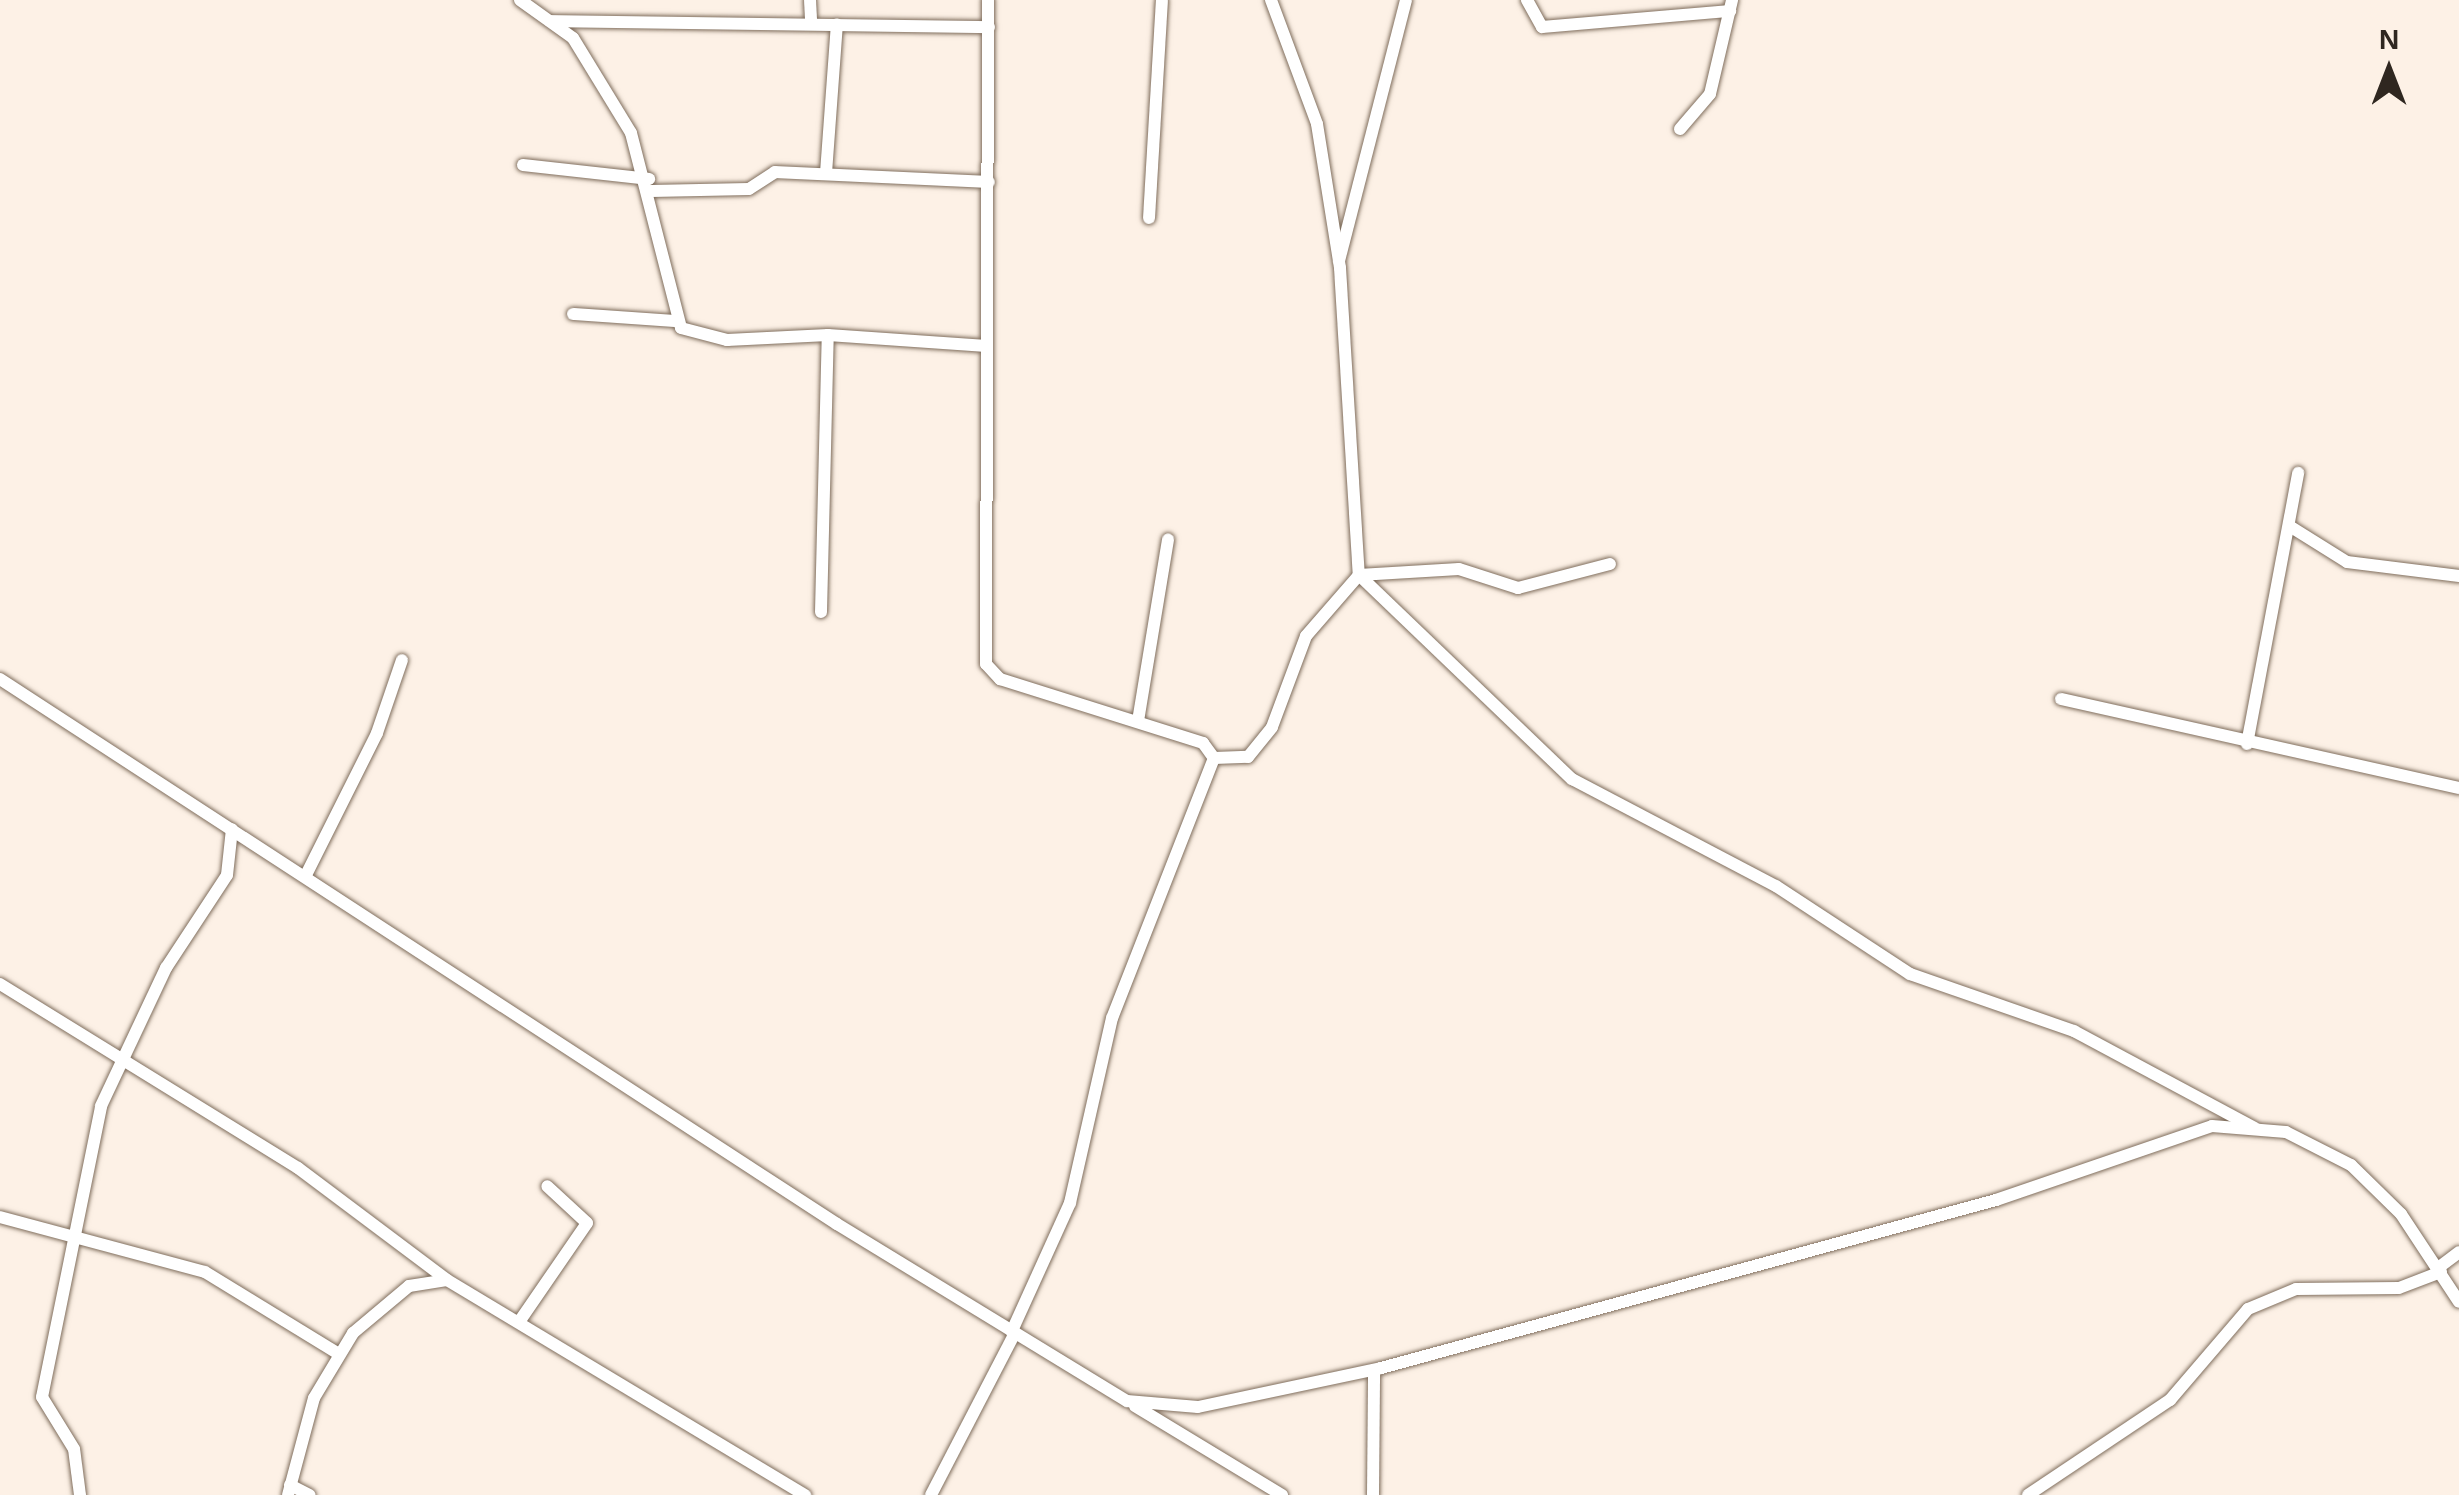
<!DOCTYPE html>
<style>
body{margin:0}
#map{position:relative;width:2459px;height:1495px;overflow:hidden;background:#fdf1e6;font-family:Helvetica,sans-serif}
div>[style]{position:absolute}
.roads{filter:drop-shadow(0 0 2px #7f6d5c) drop-shadow(0 0 2px #7f6d5c)}
.minor>*{height:12px;margin:-6px;padding:0 6px;transform-origin:6px;border-radius:6px;background:#fff}
span{translate:-50% -50%;white-space:nowrap;text-align:center;line-height:1.15;-webkit-text-stroke:10px #fdf1e6;paint-order:stroke}
.north{position:absolute;left:2339px;top:20px;width:100px;height:100px;-webkit-text-stroke:8px #fdf1e6;paint-order:stroke;rotate:0deg;font-size:28px;font-weight:700;line-height:40px;text-align:center;color:#2f2720}
.north::after{content:'';display:block;margin:auto;width:35px;height:45px;background:#2f2720;clip-path:polygon(50% 0,100% 100%,50% 72%,0 100%)}
</style>
<div id="map">
<div class="roads">
<div class="minor">
<i style="left:520px;top:0;width:65px;rotate:35.6deg"></i>
<i style="left:573px;top:38px;width:111px;rotate:58.6deg"></i>
<i style="left:631px;top:133px;width:201px;rotate:75.6deg"></i>
<i style="left:681px;top:328px;width:48px;rotate:14.6deg"></i>
<i style="left:727px;top:340px;width:101px;rotate:-2.8deg"></i>
<i style="left:828px;top:335px;width:159px;rotate:4deg"></i>
<i style="left:810px;top:0;width:21px;rotate:87deg"></i>
<i style="left:988px;top:0;width:664px;rotate:90.17deg"></i>
<i style="left:986px;top:664px;width:21px;rotate:47deg"></i>
<i style="left:1000px;top:679px;width:213px;rotate:17.5deg"></i>
<i style="left:1203px;top:743px;width:19px;rotate:54deg"></i>
<i style="left:1214px;top:758px;width:279px;rotate:111.4deg"></i>
<i style="left:1112px;top:1018px;width:190px;rotate:102.8deg"></i>
<i style="left:1070px;top:1203px;width:141px;rotate:114.4deg"></i>
<i style="left:1271px;top:0;width:132px;rotate:69.6deg"></i>
<i style="left:1317px;top:124px;width:146px;rotate:80.9deg"></i>
<i style="left:1340px;top:268px;width:308px;rotate:86.5deg"></i>
<i style="left:1359px;top:575px;width:295px;rotate:43.8deg"></i>
<i style="left:1572px;top:779px;width:230px;rotate:27.7deg"></i>
<i style="left:1776px;top:886px;width:160px;rotate:33.3deg"></i>
<i style="left:1910px;top:974px;width:174px;rotate:19.2deg"></i>
<i style="left:2074px;top:1031px;width:205px;rotate:28.2deg"></i>
<i style="left:1527px;top:0;width:31px;rotate:61deg"></i>
<i style="left:1542px;top:27px;width:189px;rotate:-4.9deg"></i>
<i style="left:550px;top:21px;width:439px;rotate:0.8deg"></i>
<i style="left:1680px;top:129px;width:46px;rotate:-49.4deg"></i>
<i style="left:1710px;top:94px;width:97px;rotate:-76.8deg"></i>
<i style="left:523px;top:165px;width:127px;rotate:6.3deg"></i>
<i style="left:826px;top:173px;width:149px;rotate:-85.8deg"></i>
<i style="left:651px;top:191px;width:98px;rotate:-1.2deg"></i>
<i style="left:749px;top:189px;width:31px;rotate:-33deg"></i>
<i style="left:775px;top:172px;width:214px;rotate:2.7deg"></i>
<i style="left:1149px;top:218px;width:218px;rotate:-86.6deg"></i>
<i style="left:1339px;top:261px;width:269px;rotate:-75.6deg"></i>
<i style="left:573px;top:314px;width:103px;rotate:3.9deg"></i>
<i style="left:2291px;top:527px;width:66px;rotate:32deg"></i>
<i style="left:2347px;top:562px;width:113px;rotate:7.1deg"></i>
<i style="left:821px;top:612px;width:277px;rotate:-88.6deg"></i>
<i style="left:0;top:679px;width:999px;rotate:33.07deg"></i>
<i style="left:837px;top:1224px;width:340px;rotate:31.4deg"></i>
<i style="left:1127px;top:1401px;width:71px;rotate:4.8deg"></i>
<i style="left:1198px;top:1407px;width:187px;rotate:-12deg"></i>
<i style="left:1381px;top:1368px;width:638px;rotate:-15.28deg"></i>
<i style="left:1996px;top:1200px;width:228px;rotate:-18.9deg"></i>
<i style="left:2212px;top:1126px;width:74px;rotate:4.6deg"></i>
<i style="left:2286px;top:1132px;width:73px;rotate:26.9deg"></i>
<i style="left:2351px;top:1165px;width:70px;rotate:44.4deg"></i>
<i style="left:2401px;top:1214px;width:105px;rotate:56.6deg"></i>
<i style="left:2061px;top:699px;width:408px;rotate:12.6deg"></i>
<i style="left:1138px;top:721px;width:184px;rotate:-80.6deg"></i>
<i style="left:2247px;top:744px;width:276px;rotate:-79.3deg"></i>
<i style="left:1214px;top:758px;width:34px;rotate:-2deg"></i>
<i style="left:1248px;top:757px;width:38px;rotate:-51deg"></i>
<i style="left:1272px;top:727px;width:97px;rotate:-69.5deg"></i>
<i style="left:1306px;top:636px;width:81px;rotate:-49deg"></i>
<i style="left:1359px;top:575px;width:100px;rotate:-3.4deg"></i>
<i style="left:1459px;top:569px;width:62px;rotate:17.9deg"></i>
<i style="left:1518px;top:588px;width:95px;rotate:-14.6deg"></i>
<i style="left:306px;top:875px;width:159px;rotate:-63.4deg"></i>
<i style="left:377px;top:733px;width:77px;rotate:-71.1deg"></i>
<i style="left:0;top:984px;width:350px;rotate:31.7deg"></i>
<i style="left:298px;top:1168px;width:186px;rotate:36.9deg"></i>
<i style="left:447px;top:1280px;width:418px;rotate:31deg"></i>
<i style="left:0;top:1217px;width:212px;rotate:15deg"></i>
<i style="left:205px;top:1272px;width:157px;rotate:31.5deg"></i>
<i style="left:2438px;top:1268px;width:26px;rotate:-37deg"></i>
<i style="left:519px;top:1322px;width:120px;rotate:-55.5deg"></i>
<i style="left:587px;top:1223px;width:54px;rotate:-137.2deg"></i>
<i style="left:1135px;top:1406px;width:172px;rotate:31.2deg"></i>
<i style="left:290px;top:1485px;width:22px;rotate:27deg"></i>
<i style="left:80px;top:1495px;width:46px;rotate:-97.4deg"></i>
<i style="left:74px;top:1449px;width:61px;rotate:-121.6deg"></i>
<i style="left:42px;top:1397px;width:297px;rotate:-78.5deg"></i>
<i style="left:101px;top:1106px;width:153px;rotate:-64.8deg"></i>
<i style="left:166px;top:968px;width:111px;rotate:-56.7deg"></i>
<i style="left:227px;top:875px;width:46px;rotate:-83.8deg"></i>
<i style="left:288px;top:1495px;width:100px;rotate:-75deg"></i>
<i style="left:314px;top:1398px;width:76px;rotate:-59deg"></i>
<i style="left:353px;top:1333px;width:73px;rotate:-40deg"></i>
<i style="left:409px;top:1286px;width:38px;rotate:-9deg"></i>
<i style="left:931px;top:1495px;width:182px;rotate:-62.6deg"></i>
<i style="left:1373px;top:1495px;width:125px;rotate:-89.5deg"></i>
<i style="left:2028px;top:1495px;width:171px;rotate:-33.8deg"></i>
<i style="left:2170px;top:1400px;width:120px;rotate:-49.4deg"></i>
<i style="left:2248px;top:1309px;width:52px;rotate:-22.6deg"></i>
<i style="left:2296px;top:1289px;width:103px;rotate:-0.6deg"></i>
<i style="left:2399px;top:1288px;width:45px;rotate:-20.9deg"></i>
</div>
</div>
<div class="north">N</div>
</div>
